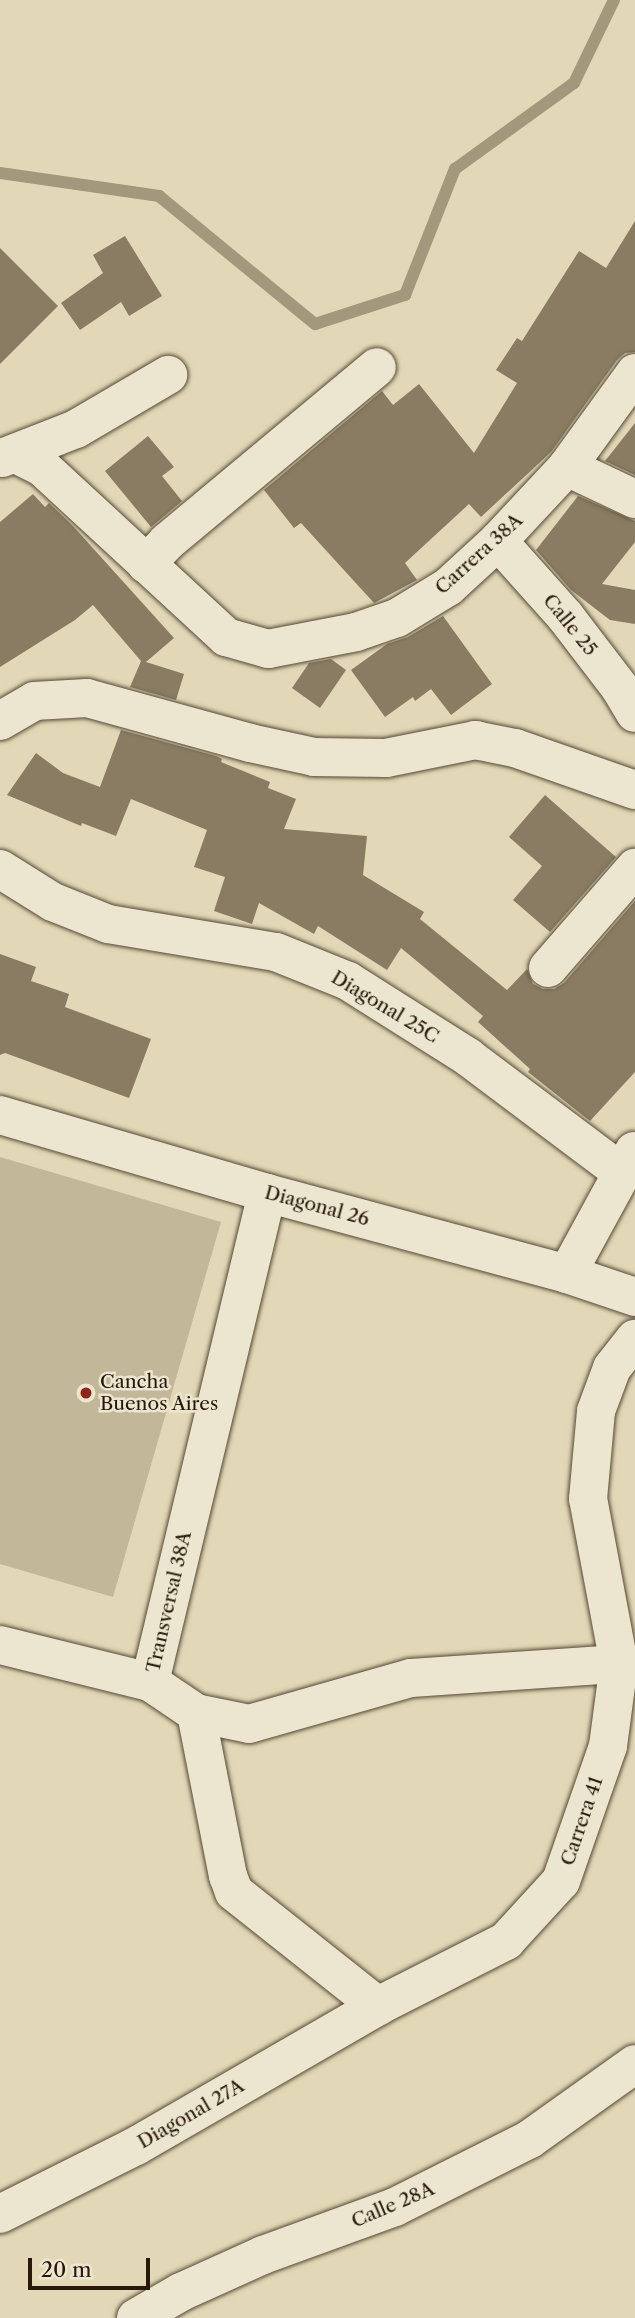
<!DOCTYPE html>
<style>
body{margin:0}
#map{position:relative;width:635px;height:2318px;overflow:hidden;background:#e2d8b7;font-family:"Libre Caslon Text",serif}
div>[style]{position:absolute}
.green>*{inset:0;background:#c2b799}
.stream>*{height:12px;margin:-6px;padding:0 6px;transform-origin:6px;border-radius:6px;background:#a3977c}
.building>*{inset:0;background:#897c63}
.roads{filter:drop-shadow(0 0 2px #564834) drop-shadow(0 0 2px #564834)}
.minor>*{height:38px;margin:-19px;padding:0 19px;transform-origin:19px;border-radius:19px;background:#ece6d0}
.dots>*{width:19px;height:19px;translate:-50% -50%;box-sizing:border-box;border:4px solid #ece6d0;border-radius:50%}
span{translate:-50% -50%;white-space:nowrap;text-align:center;line-height:1.15;-webkit-text-stroke:5px #ece6d0;paint-order:stroke}
.street-label{font-size:19px;color:#281809}
.poi-label{font-size:19px;color:#281809}
.left{translate:0 -50%;text-align:left}
.scale{position:absolute;left:28px;top:2258px;width:122px;height:32px;box-sizing:border-box;border:4px solid #281809;border-top:0;padding-left:9px;font-size:21px;line-height:24px;white-space:nowrap;color:#281809;-webkit-text-stroke:5px #ece6d0;paint-order:stroke}
</style>
<div id="map">
<div class="green">
<i style="clip-path:polygon(0 1157px,221px 1222px,113px 1597px,0 1564px)"></i>
</div>
<div class="stream">
<i style="left:0;top:173px;width:161px;rotate:8.2deg"></i>
<i style="left:159px;top:196px;width:202px;rotate:39.4deg"></i>
<i style="left:315px;top:324px;width:95px;rotate:-17.9deg"></i>
<i style="left:405px;top:295px;width:136px;rotate:-68.4deg"></i>
<i style="left:455px;top:169px;width:147px;rotate:-35.9deg"></i>
<i style="left:574px;top:83px;width:92px;rotate:-64.3deg"></i>
</div>
<div class="building">
<i style="clip-path:polygon(635px 221px,635px 352px,625px 353px,617px 360px,551px 452px,481px 517px,469px 504px,405px 563px,417px 580px,374px 603px,301px 523px,294px 528px,264px 490px,382px 391px,393px 405px,419px 384px,474px 453px,517px 383px,496px 370px,517px 338px,522px 341px,579px 251px,606px 268px)"></i>
<i style="clip-path:polygon(125px 236px,162px 296px,129px 316px,121px 302px,80px 330px,61px 303px,103px 273px,93px 255px)"></i>
<i style="clip-path:polygon(0 248px,58px 306px,0 364px)"></i>
<i style="clip-path:polygon(635px 423px,635px 475px,605px 461px)"></i>
<i style="clip-path:polygon(148px 436px,174px 467px,162px 476px,182px 501px,151px 527px,105px 471px)"></i>
<i style="clip-path:polygon(33px 494px,45px 507px,49px 503px,73px 526px,174px 638px,146px 662px,184px 674px,176px 700px,130px 687px,141px 661px,93px 605px,75px 620px,0 667px,0 522px)"></i>
<i style="clip-path:polygon(578px 496px,635px 521px,635px 542px,602px 584px,635px 590px,635px 624px,610px 620px,571px 590px,536px 550px)"></i>
<i style="clip-path:polygon(443px 616px,492px 684px,451px 715px,431px 689px,415px 701px,413px 697px,385px 717px,351px 670px,387px 644px,408px 637px)"></i>
<i style="clip-path:polygon(331px 659px,346px 670px,320px 708px,292px 688px,309px 663px)"></i>
<i style="clip-path:polygon(121px 730px,216px 756px,222px 759px,221px 762px,270px 782px,268px 788px,296px 799px,284px 829px,367px 836px,363px 875px,424px 912px,420px 919px,507px 990px,527px 969px,533px 984px,543px 989px,554px 989px,564px 983px,635px 901px,635px 1072px,590px 1121px,528px 1072px,530px 1069px,478px 1022px,483px 1016px,401px 948px,387px 970px,318px 926px,314px 934px,259px 903px,252px 924px,214px 911px,225px 877px,194px 867px,207px 830px,131px 799px,116px 836px,82px 823px,81px 826px,7px 795px,36px 753px,63px 773px,100px 787px)"></i>
<i style="clip-path:polygon(545px 795px,616px 857px,550px 932px,513px 900px,542px 866px,509px 837px)"></i>
<i style="clip-path:polygon(0 954px,36px 967px,31px 981px,69px 994px,65px 1007px,151px 1039px,129px 1098px,5px 1053px,0 1055px)"></i>
</div>
<div class="roads">
<div class="minor">
<i style="left:16px;top:454px;width:29px;rotate:27deg"></i>
<i style="left:42px;top:467px;width:251px;rotate:42.7deg"></i>
<i style="left:226px;top:637px;width:44px;rotate:15.9deg"></i>
<i style="left:268px;top:649px;width:90px;rotate:-10.9deg"></i>
<i style="left:356px;top:632px;width:43px;rotate:-18.9deg"></i>
<i style="left:397px;top:618px;width:60px;rotate:-31.3deg"></i>
<i style="left:448px;top:587px;width:68px;rotate:-42.6deg"></i>
<i style="left:498px;top:541px;width:101px;rotate:-47deg"></i>
<i style="left:567px;top:467px;width:116px;rotate:-54.1deg"></i>
<i style="left:2px;top:458px;width:79px;rotate:-21.4deg"></i>
<i style="left:76px;top:429px;width:107px;rotate:-30.4deg"></i>
<i style="left:567px;top:467px;width:75px;rotate:25.2deg"></i>
<i style="left:498px;top:541px;width:101px;rotate:48.2deg"></i>
<i style="left:565px;top:616px;width:91px;rotate:52.6deg"></i>
<i style="left:620px;top:688px;width:29px;rotate:59deg"></i>
<i style="left:146px;top:564px;width:30px;rotate:-46deg"></i>
<i style="left:167px;top:542px;width:273px;rotate:-39.8deg"></i>
<i style="left:0;top:721px;width:39px;rotate:-30deg"></i>
<i style="left:34px;top:701px;width:53px;rotate:-3.2deg"></i>
<i style="left:87px;top:698px;width:169px;rotate:15.4deg"></i>
<i style="left:250px;top:743px;width:66px;rotate:12.3deg"></i>
<i style="left:314px;top:757px;width:72px;rotate:0.8deg"></i>
<i style="left:386px;top:758px;width:91px;rotate:-11.4deg"></i>
<i style="left:475px;top:740px;width:41px;rotate:11.3deg"></i>
<i style="left:515px;top:748px;width:127px;rotate:19.3deg"></i>
<i style="left:0;top:869px;width:62px;rotate:31.9deg"></i>
<i style="left:53px;top:902px;width:59px;rotate:21.8deg"></i>
<i style="left:108px;top:924px;width:170px;rotate:9.5deg"></i>
<i style="left:276px;top:952px;width:78px;rotate:21.9deg"></i>
<i style="left:348px;top:981px;width:142px;rotate:32.3deg"></i>
<i style="left:468px;top:1057px;width:191px;rotate:36.9deg"></i>
<i style="left:548px;top:968px;width:133px;rotate:-49deg"></i>
<i style="left:0;top:1115px;width:278px;rotate:16.3deg"></i>
<i style="left:267px;top:1193px;width:311px;rotate:15.1deg"></i>
<i style="left:567px;top:1274px;width:72px;rotate:18.7deg"></i>
<i style="left:267px;top:1193px;width:503px;rotate:103.46deg"></i>
<i style="left:150px;top:1682px;width:55px;rotate:34deg"></i>
<i style="left:196px;top:1713px;width:54px;rotate:11.7deg"></i>
<i style="left:249px;top:1724px;width:168px;rotate:-15.9deg"></i>
<i style="left:411px;top:1678px;width:208px;rotate:-3.9deg"></i>
<i style="left:619px;top:1664px;width:17px;rotate:17deg"></i>
<i style="left:567px;top:1274px;width:140px;rotate:-61.4deg"></i>
<i style="left:0;top:1645px;width:154px;rotate:13.9deg"></i>
<i style="left:196px;top:1713px;width:166px;rotate:78.9deg"></i>
<i style="left:228px;top:1876px;width:17px;rotate:69deg"></i>
<i style="left:234px;top:1892px;width:184px;rotate:38.4deg"></i>
<i style="left:0;top:2214px;width:152px;rotate:-26.6deg"></i>
<i style="left:136px;top:2146px;width:280px;rotate:-30deg"></i>
<i style="left:378px;top:2006px;width:144px;rotate:-26.9deg"></i>
<i style="left:506px;top:1941px;width:81px;rotate:-47.5deg"></i>
<i style="left:561px;top:1881px;width:143px;rotate:-70.8deg"></i>
<i style="left:608px;top:1746px;width:83px;rotate:-82.4deg"></i>
<i style="left:619px;top:1664px;width:168px;rotate:-100.6deg"></i>
<i style="left:588px;top:1499px;width:88px;rotate:-84.8deg"></i>
<i style="left:596px;top:1411px;width:46px;rotate:-69.6deg"></i>
<i style="left:612px;top:1368px;width:37px;rotate:-52deg"></i>
<i style="left:136px;top:2318px;width:52px;rotate:-30deg"></i>
<i style="left:181px;top:2292px;width:90px;rotate:-24.3deg"></i>
<i style="left:263px;top:2255px;width:140px;rotate:-20deg"></i>
<i style="left:395px;top:2207px;width:151px;rotate:-26.7deg"></i>
<i style="left:530px;top:2139px;width:129px;rotate:-35.5deg"></i>
</div>
</div>
<div class="dots">
<i style="left:86px;top:1393px;background:#8f2418"></i>
</div>
<div class="street-label">
<span style="left:479px;top:554px;rotate:-42deg">Carrera 38A</span>
<span style="left:570px;top:625px;rotate:51deg">Calle 25</span>
<span style="left:385px;top:1007px;rotate:31deg">Diagonal 25C</span>
<span style="left:317px;top:1206px;rotate:15deg">Diagonal 26</span>
<span style="left:169px;top:1602px;rotate:-77deg">Transversal 38A</span>
<span style="left:582px;top:1821px;rotate:-71deg">Carrera 41</span>
<span style="left:191px;top:2114px;rotate:-30deg">Diagonal 27A</span>
<span style="left:393px;top:2205px;rotate:-23deg">Calle 28A</span>
</div>
<div class="poi-label">
<span class="left" style="left:100px;top:1393px">Cancha<br>Buenos Aires</span>
</div>
<div class="scale">20 m</div>
</div>
